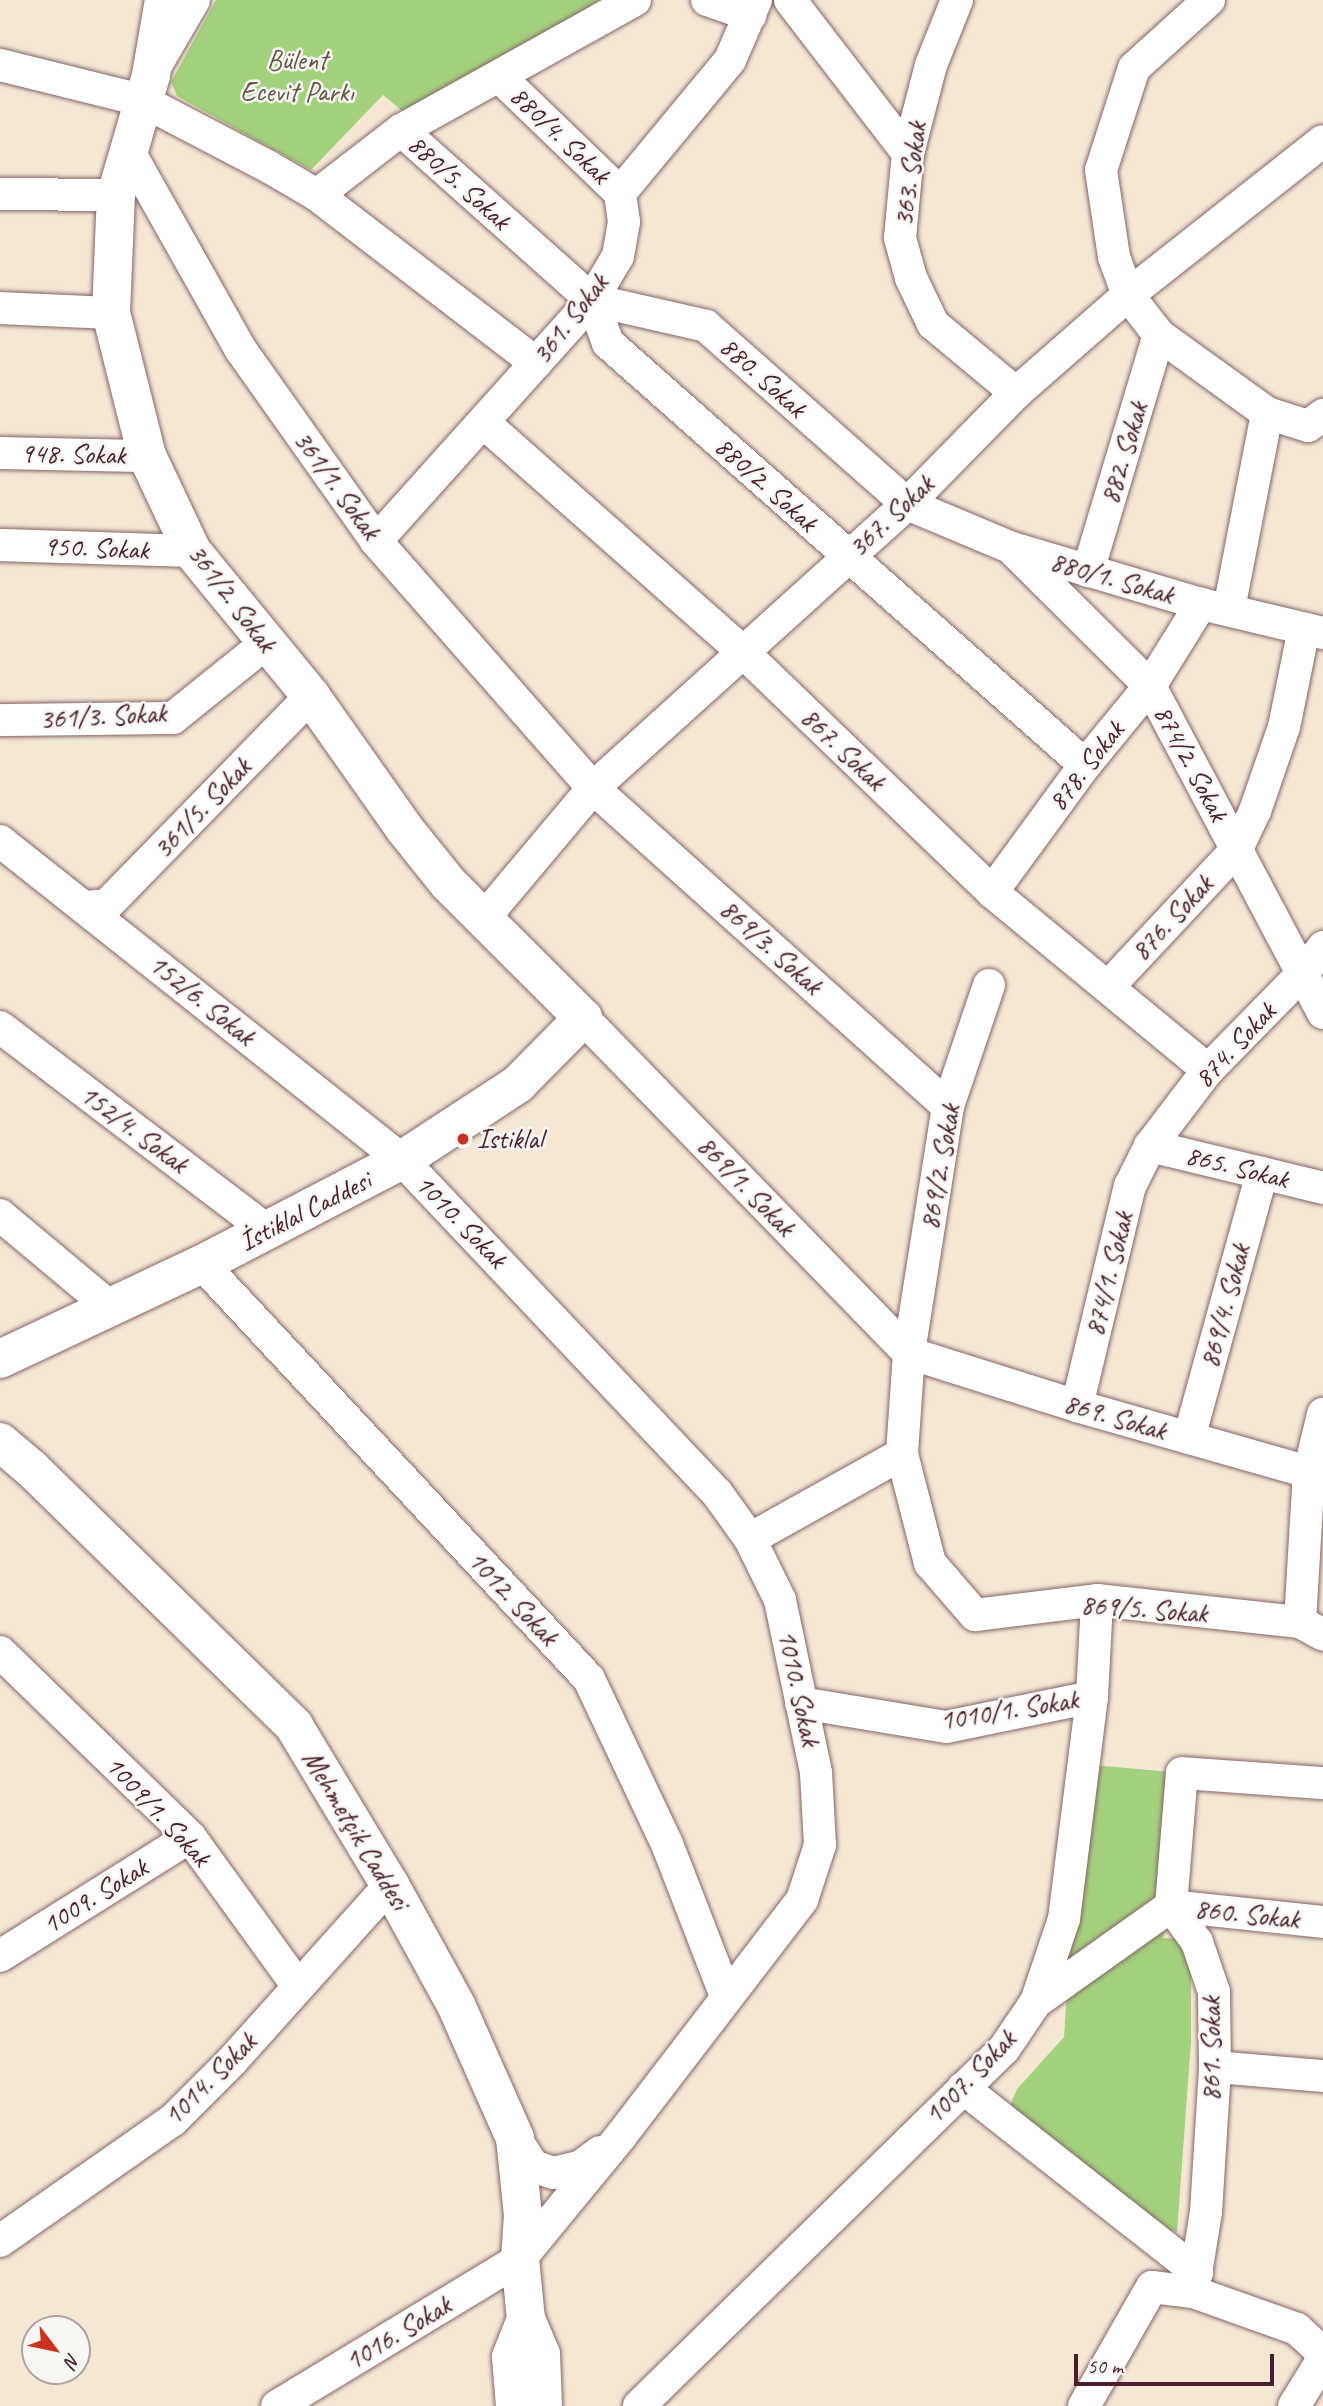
<!DOCTYPE html>
<meta charset="utf-8">
<style>
body{margin:0}
#map{position:relative;width:1323px;height:2406px;overflow:hidden;background:#f4e8d5;font-family:Caveat,sans-serif}
div>[style]{position:absolute}
.green>*{inset:0;background:#a4d17e}
.roads{filter:drop-shadow(0 0 2px #866566) drop-shadow(0 0 2px #866566)}
.street>*{height:32px;margin:-16px;padding:0 16px;transform-origin:16px;border-radius:16px;background:#fff}
.secondary>*{height:38px;margin:-19px;padding:0 19px;transform-origin:19px;border-radius:19px;background:#fff}
.dots>*{width:19px;height:19px;translate:-50% -50%;box-sizing:border-box;border:4px solid #f6f6f2;border-radius:50%}
span{translate:-50% -50%;white-space:nowrap;text-align:center;line-height:1.15;-webkit-text-stroke:5px #f6f6f2;paint-order:stroke}
.park-label{font-size:28px;color:#655444}
.street-label{font-size:28px;color:#4a1f2b}
.poi-label{font-size:28px;color:#4a1f2b}
.left{translate:0 -50%;text-align:left}
.north{position:absolute;left:21px;top:2315px;width:70px;height:70px;box-sizing:border-box;background:#f6f6f2;border:2px solid #b1a0a2;border-radius:50%;rotate:122deg;font-size:19px;font-weight:700;line-height:28px;text-align:center;color:#4a1f2b}
.north::after{content:'';display:block;margin:auto;width:24px;height:32px;background:#c8321e;clip-path:polygon(50% 0,100% 100%,50% 72%,0 100%)}
.scale{position:absolute;left:1074px;top:2354px;width:200px;height:32px;box-sizing:border-box;border:4px solid #4a1f2b;border-top:0;padding-left:9px;font-size:21px;line-height:24px;white-space:nowrap;color:#4a1f2b;-webkit-text-stroke:5px #f6f6f2;paint-order:stroke}
</style>
<div id="map">
<div class="green">
<i style="clip-path:polygon(216px 0,600px 0,407px 115px,383px 95px,311px 170px,177px 96px,171px 82px)"></i>
<i style="clip-path:polygon(1082px 1764px,1182px 1773px,1171px 1906px,1163px 1938px,1179px 1939px,1191px 1954px,1191px 2042px,1177px 2232px,1157px 2227px,1013px 2115px,1011px 2103px,1017px 2089px,1064px 2037px,1067px 1992px,1064px 1919px)"></i>
</div>
<div class="roads">
<div class="street">
<i style="left:635px;top:0;width:268px;rotate:150.9deg"></i>
<i style="left:401px;top:130px;width:256px;rotate:41.7deg"></i>
<i style="left:592px;top:300px;width:46px;rotate:69.6deg"></i>
<i style="left:608px;top:343px;width:637px;rotate:41.5deg"></i>
<i style="left:707px;top:0;width:46px;rotate:19.2deg"></i>
<i style="left:790px;top:0;width:193px;rotate:52.4deg"></i>
<i style="left:957px;top:0;width:70px;rotate:111.8deg"></i>
<i style="left:931px;top:65px;width:91px;rotate:104.6deg"></i>
<i style="left:908px;top:153px;width:85px;rotate:95.4deg"></i>
<i style="left:900px;top:238px;width:41px;rotate:74.6deg"></i>
<i style="left:911px;top:278px;width:51px;rotate:64.4deg"></i>
<i style="left:933px;top:324px;width:108px;rotate:39.7deg"></i>
<i style="left:1209px;top:0;width:101px;rotate:137.8deg"></i>
<i style="left:1134px;top:68px;width:107px;rotate:107.9deg"></i>
<i style="left:1101px;top:170px;width:88px;rotate:81.5deg"></i>
<i style="left:1114px;top:257px;width:40px;rotate:69.8deg"></i>
<i style="left:1128px;top:295px;width:51px;rotate:52.2deg"></i>
<i style="left:1159px;top:335px;width:133px;rotate:35.8deg"></i>
<i style="left:158px;top:62px;width:72px;rotate:-59.9deg"></i>
<i style="left:0;top:65px;width:145px;rotate:13.9deg"></i>
<i style="left:141px;top:100px;width:144px;rotate:27.6deg"></i>
<i style="left:269px;top:167px;width:56px;rotate:30.3deg"></i>
<i style="left:317px;top:195px;width:276px;rotate:37.5deg"></i>
<i style="left:500px;top:77px;width:167px;rotate:44deg"></i>
<i style="left:127px;top:148px;width:232px;rotate:60.6deg"></i>
<i style="left:241px;top:350px;width:234px;rotate:54.7deg"></i>
<i style="left:376px;top:541px;width:329px;rotate:48.7deg"></i>
<i style="left:593px;top:788px;width:477px;rotate:41.9deg"></i>
<i style="left:0;top:194px;width:116px;rotate:0.5deg"></i>
<i style="left:317px;top:195px;width:106px;rotate:-37.7deg"></i>
<i style="left:592px;top:300px;width:117px;rotate:12.8deg"></i>
<i style="left:706px;top:326px;width:268px;rotate:41.5deg"></i>
<i style="left:907px;top:504px;width:114px;rotate:22.7deg"></i>
<i style="left:1012px;top:548px;width:197px;rotate:16.5deg"></i>
<i style="left:1201px;top:604px;width:125px;rotate:13.4deg"></i>
<i style="left:0;top:308px;width:111px;rotate:2.6deg"></i>
<i style="left:483px;top:422px;width:349px;rotate:41.5deg"></i>
<i style="left:744px;top:653px;width:344px;rotate:43.9deg"></i>
<i style="left:992px;top:892px;width:280px;rotate:39.5deg"></i>
<i style="left:0;top:453px;width:147px;rotate:1.2deg"></i>
<i style="left:376px;top:541px;width:324px;rotate:-48.1deg"></i>
<i style="left:592px;top:300px;width:51px;rotate:-59.4deg"></i>
<i style="left:618px;top:256px;width:35px;rotate:-80deg"></i>
<i style="left:624px;top:222px;width:29px;rotate:-98deg"></i>
<i style="left:620px;top:193px;width:173px;rotate:-50.4deg"></i>
<i style="left:730px;top:60px;width:65px;rotate:-66.6deg"></i>
<i style="left:0;top:545px;width:192px;rotate:1.8deg"></i>
<i style="left:1015px;top:552px;width:190px;rotate:44.8deg"></i>
<i style="left:1150px;top:686px;width:370px;rotate:62.1deg"></i>
<i style="left:1088px;top:571px;width:246px;rotate:-73.3deg"></i>
<i style="left:1229px;top:609px;width:200px;rotate:-79deg"></i>
<i style="left:1267px;top:413px;width:43px;rotate:17.6deg"></i>
<i style="left:1308px;top:426px;width:19px;rotate:-36deg"></i>
<i style="left:0;top:720px;width:173px;rotate:-0.7deg"></i>
<i style="left:173px;top:718px;width:118px;rotate:-38.8deg"></i>
<i style="left:0;top:841px;width:513px;rotate:38.43deg"></i>
<i style="left:402px;top:1160px;width:458px;rotate:46.6deg"></i>
<i style="left:717px;top:1493px;width:57px;rotate:54.3deg"></i>
<i style="left:750px;top:1539px;width:68px;rotate:63.8deg"></i>
<i style="left:780px;top:1600px;width:177px;rotate:78.2deg"></i>
<i style="left:816px;top:1773px;width:72px;rotate:86.8deg"></i>
<i style="left:820px;top:1845px;width:58px;rotate:108.1deg"></i>
<i style="left:802px;top:1900px;width:297px;rotate:127.5deg"></i>
<i style="left:621px;top:2136px;width:159px;rotate:129.4deg"></i>
<i style="left:520px;top:2259px;width:284px;rotate:148.8deg"></i>
<i style="left:992px;top:892px;width:157px;rotate:-53.8deg"></i>
<i style="left:1085px;top:765px;width:102px;rotate:-50.6deg"></i>
<i style="left:1150px;top:686px;width:97px;rotate:-58.1deg"></i>
<i style="left:86px;top:907px;width:21px;rotate:-5deg"></i>
<i style="left:107px;top:905px;width:292px;rotate:-45.7deg"></i>
<i style="left:484px;top:918px;width:170px;rotate:-50deg"></i>
<i style="left:593px;top:788px;width:423px;rotate:-42.1deg"></i>
<i style="left:907px;top:504px;width:156px;rotate:-45.5deg"></i>
<i style="left:1016px;top:393px;width:149px;rotate:-41.2deg"></i>
<i style="left:1128px;top:295px;width:248px;rotate:-38.3deg"></i>
<i style="left:989px;top:985px;width:128px;rotate:108.7deg"></i>
<i style="left:948px;top:1106px;width:250px;rotate:99deg"></i>
<i style="left:909px;top:1353px;width:101px;rotate:94deg"></i>
<i style="left:902px;top:1454px;width:113px;rotate:75.6deg"></i>
<i style="left:930px;top:1563px;width:69px;rotate:49.1deg"></i>
<i style="left:975px;top:1615px;width:123px;rotate:-7deg"></i>
<i style="left:1097px;top:1600px;width:204px;rotate:6.2deg"></i>
<i style="left:1300px;top:1622px;width:26px;rotate:29deg"></i>
<i style="left:1108px;top:987px;width:189px;rotate:-46.9deg"></i>
<i style="left:1237px;top:849px;width:42px;rotate:-64.7deg"></i>
<i style="left:1255px;top:811px;width:89px;rotate:-71deg"></i>
<i style="left:1284px;top:727px;width:100px;rotate:-78.5deg"></i>
<i style="left:583px;top:1018px;width:467px;rotate:45.8deg"></i>
<i style="left:909px;top:1353px;width:176px;rotate:17.5deg"></i>
<i style="left:1077px;top:1406px;width:241px;rotate:15.9deg"></i>
<i style="left:1309px;top:1472px;width:14px;rotate:4deg"></i>
<i style="left:0;top:1027px;width:337px;rotate:37.3deg"></i>
<i style="left:1150px;top:1146px;width:178px;rotate:13.6deg"></i>
<i style="left:0;top:1215px;width:143px;rotate:39.9deg"></i>
<i style="left:202px;top:1264px;width:567px;rotate:47deg"></i>
<i style="left:589px;top:1679px;width:183px;rotate:64.7deg"></i>
<i style="left:667px;top:1844px;width:163px;rotate:68.8deg"></i>
<i style="left:1077px;top:1406px;width:226px;rotate:-76.5deg"></i>
<i style="left:1130px;top:1186px;width:45px;rotate:-63.4deg"></i>
<i style="left:1150px;top:1146px;width:96px;rotate:-52.7deg"></i>
<i style="left:1208px;top:1070px;width:136px;rotate:-45.6deg"></i>
<i style="left:1303px;top:973px;width:33px;rotate:-52deg"></i>
<i style="left:1189px;top:1438px;width:275px;rotate:-74.6deg"></i>
<i style="left:750px;top:1539px;width:174px;rotate:-29.2deg"></i>
<i style="left:1300px;top:1622px;width:150px;rotate:-86.6deg"></i>
<i style="left:1309px;top:1472px;width:60px;rotate:-76.4deg"></i>
<i style="left:0;top:1652px;width:265px;rotate:44.2deg"></i>
<i style="left:190px;top:1837px;width:184px;rotate:54.1deg"></i>
<i style="left:801px;top:1703px;width:147px;rotate:9.4deg"></i>
<i style="left:946px;top:1727px;width:149px;rotate:-11.6deg"></i>
<i style="left:0;top:1956px;width:224px;rotate:-32.1deg"></i>
<i style="left:1036px;top:2002px;width:166px;rotate:-35.4deg"></i>
<i style="left:1171px;top:1906px;width:153px;rotate:6deg"></i>
<i style="left:1215px;top:2067px;width:108px;rotate:4.8deg"></i>
<i style="left:963px;top:2088px;width:298px;rotate:38.2deg"></i>
<i style="left:515px;top:2138px;width:33px;rotate:57deg"></i>
<i style="left:533px;top:2166px;width:21px;rotate:19deg"></i>
<i style="left:553px;top:2173px;width:28px;rotate:-13deg"></i>
<i style="left:580px;top:2167px;width:25px;rotate:-37deg"></i>
<i style="left:0;top:2241px;width:211px;rotate:-35deg"></i>
<i style="left:173px;top:2120px;width:83px;rotate:-45deg"></i>
<i style="left:232px;top:2061px;width:237px;rotate:-48.1deg"></i>
<i style="left:1193px;top:2292px;width:81px;rotate:-80.8deg"></i>
<i style="left:1206px;top:2212px;width:145px;rotate:-86.4deg"></i>
<i style="left:1215px;top:2067px;width:75px;rotate:-90.8deg"></i>
<i style="left:1214px;top:1992px;width:53px;rotate:-108.8deg"></i>
<i style="left:1197px;top:1942px;width:44px;rotate:-125.8deg"></i>
<i style="left:1171px;top:1906px;width:133px;rotate:-85.3deg"></i>
<i style="left:1182px;top:1773px;width:141px;rotate:4.1deg"></i>
<i style="left:639px;top:2406px;width:511px;rotate:-44.37deg"></i>
<i style="left:1004px;top:2049px;width:57px;rotate:-55.8deg"></i>
<i style="left:1036px;top:2002px;width:88px;rotate:-71.4deg"></i>
<i style="left:1064px;top:1919px;width:224px;rotate:-82.8deg"></i>
<i style="left:1092px;top:1697px;width:97px;rotate:-87deg"></i>
<i style="left:1084px;top:2406px;width:137px;rotate:-60.3deg"></i>
<i style="left:1152px;top:2287px;width:41px;rotate:7deg"></i>
<i style="left:1193px;top:2292px;width:110px;rotate:19.6deg"></i>
<i style="left:1297px;top:2329px;width:35px;rotate:43deg"></i>
<i style="left:1294px;top:2406px;width:55px;rotate:-58.3deg"></i>
</div>
<div class="secondary">
<i style="left:0;top:1359px;width:223px;rotate:-25.2deg"></i>
<i style="left:202px;top:1264px;width:225px;rotate:-27.5deg"></i>
<i style="left:402px;top:1160px;width:139px;rotate:-33.2deg"></i>
<i style="left:518px;top:1084px;width:93px;rotate:-45.4deg"></i>
<i style="left:583px;top:1018px;width:191px;rotate:-135deg"></i>
<i style="left:448px;top:883px;width:70px;rotate:-128.7deg"></i>
<i style="left:404px;top:828px;width:161px;rotate:-125.2deg"></i>
<i style="left:311px;top:696px;width:188px;rotate:-129.4deg"></i>
<i style="left:192px;top:551px;width:105px;rotate:-115.3deg"></i>
<i style="left:147px;top:456px;width:147px;rotate:-104.1deg"></i>
<i style="left:111px;top:313px;width:118px;rotate:-87.6deg"></i>
<i style="left:116px;top:195px;width:125px;rotate:-73.7deg"></i>
<i style="left:151px;top:75px;width:76px;rotate:-80.2deg"></i>
<i style="left:0;top:1442px;width:42px;rotate:40.2deg"></i>
<i style="left:32px;top:1469px;width:367px;rotate:44.4deg"></i>
<i style="left:294px;top:1726px;width:186px;rotate:58.9deg"></i>
<i style="left:390px;top:1885px;width:137px;rotate:61.2deg"></i>
<i style="left:456px;top:2005px;width:145px;rotate:66.1deg"></i>
<i style="left:515px;top:2138px;width:77px;rotate:84.1deg"></i>
<i style="left:523px;top:2215px;width:44px;rotate:93.9deg"></i>
<i style="left:520px;top:2259px;width:60px;rotate:84.3deg"></i>
<i style="left:526px;top:2319px;width:38px;rotate:67deg"></i>
<i style="left:541px;top:2354px;width:52px;rotate:87.8deg"></i>
<i style="left:515px;top:2406px;width:49px;rotate:-94.7deg"></i>
<i style="left:511px;top:2357px;width:41px;rotate:-68.5deg"></i>
</div>
</div>
<div class="dots">
<i style="left:463px;top:1139px;background:#c8321e"></i>
</div>
<div class="park-label">
<span style="left:297px;top:76px">Bülent<br>Ecevit Parkı</span>
</div>
<div class="street-label">
<span style="left:560px;top:135px;rotate:44deg">880/4. Sokak</span>
<span style="left:910px;top:174px;rotate:-82deg">363. Sokak</span>
<span style="left:459px;top:182px;rotate:42deg">880/5. Sokak</span>
<span style="left:570px;top:319px;rotate:-52deg">361. Sokak</span>
<span style="left:763px;top:377px;rotate:42deg">880. Sokak</span>
<span style="left:1124px;top:453px;rotate:-73deg">882. Sokak</span>
<span style="left:73px;top:454px;rotate:1deg">948. Sokak</span>
<span style="left:766px;top:484px;rotate:42deg">880/2. Sokak</span>
<span style="left:337px;top:485px;rotate:54deg">361/1. Sokak</span>
<span style="left:891px;top:516px;rotate:-43deg">367. Sokak</span>
<span style="left:96px;top:548px;rotate:2deg">950. Sokak</span>
<span style="left:1112px;top:578px;rotate:16deg">880/1. Sokak</span>
<span style="left:232px;top:598px;rotate:53deg">361/2. Sokak</span>
<span style="left:103px;top:716px;rotate:-3deg">361/3. Sokak</span>
<span style="left:843px;top:749px;rotate:44deg">867. Sokak</span>
<span style="left:1191px;top:763px;rotate:62deg">874/2. Sokak</span>
<span style="left:1086px;top:766px;rotate:-52deg">878. Sokak</span>
<span style="left:202px;top:808px;rotate:-46deg">361/5. Sokak</span>
<span style="left:1172px;top:918px;rotate:-47deg">876. Sokak</span>
<span style="left:771px;top:947px;rotate:42deg">869/3. Sokak</span>
<span style="left:202px;top:1000px;rotate:39deg">152/6. Sokak</span>
<span style="left:1235px;top:1045px;rotate:-47deg">874. Sokak</span>
<span style="left:134px;top:1129px;rotate:37deg">152/4. Sokak</span>
<span style="left:940px;top:1167px;rotate:-80deg">869/2. Sokak</span>
<span style="left:1237px;top:1167px;rotate:14deg">865. Sokak</span>
<span style="left:746px;top:1186px;rotate:46deg">869/1. Sokak</span>
<span style="left:305px;top:1211px;rotate:-27deg">İstiklal Caddesi</span>
<span style="left:461px;top:1221px;rotate:46deg">1010. Sokak</span>
<span style="left:1109px;top:1274px;rotate:-76deg">874/1. Sokak</span>
<span style="left:1225px;top:1306px;rotate:-75deg">869/4. Sokak</span>
<span style="left:1115px;top:1417px;rotate:16deg">869. Sokak</span>
<span style="left:513px;top:1598px;rotate:47deg">1012. Sokak</span>
<span style="left:1144px;top:1609px;rotate:4deg">869/5. Sokak</span>
<span style="left:799px;top:1688px;rotate:78deg">1010. Sokak</span>
<span style="left:1009px;top:1710px;rotate:-9deg">1010/1. Sokak</span>
<span style="left:158px;top:1811px;rotate:47deg">1009/1. Sokak</span>
<span style="left:356px;top:1830px;rotate:59deg">Mehmetçik Caddesi</span>
<span style="left:95px;top:1896px;rotate:-32deg">1009. Sokak</span>
<span style="left:1247px;top:1914px;rotate:6deg">860. Sokak</span>
<span style="left:1211px;top:2049px;rotate:-90deg">861. Sokak</span>
<span style="left:970px;top:2077px;rotate:-46deg">1007. Sokak</span>
<span style="left:210px;top:2079px;rotate:-45deg">1014. Sokak</span>
<span style="left:398px;top:2333px;rotate:-31deg">1016. Sokak</span>
</div>
<div class="poi-label">
<span class="left" style="left:477px;top:1139px">Istiklal</span>
</div>
<div class="north">N</div>
<div class="scale">50 m</div>
</div>
